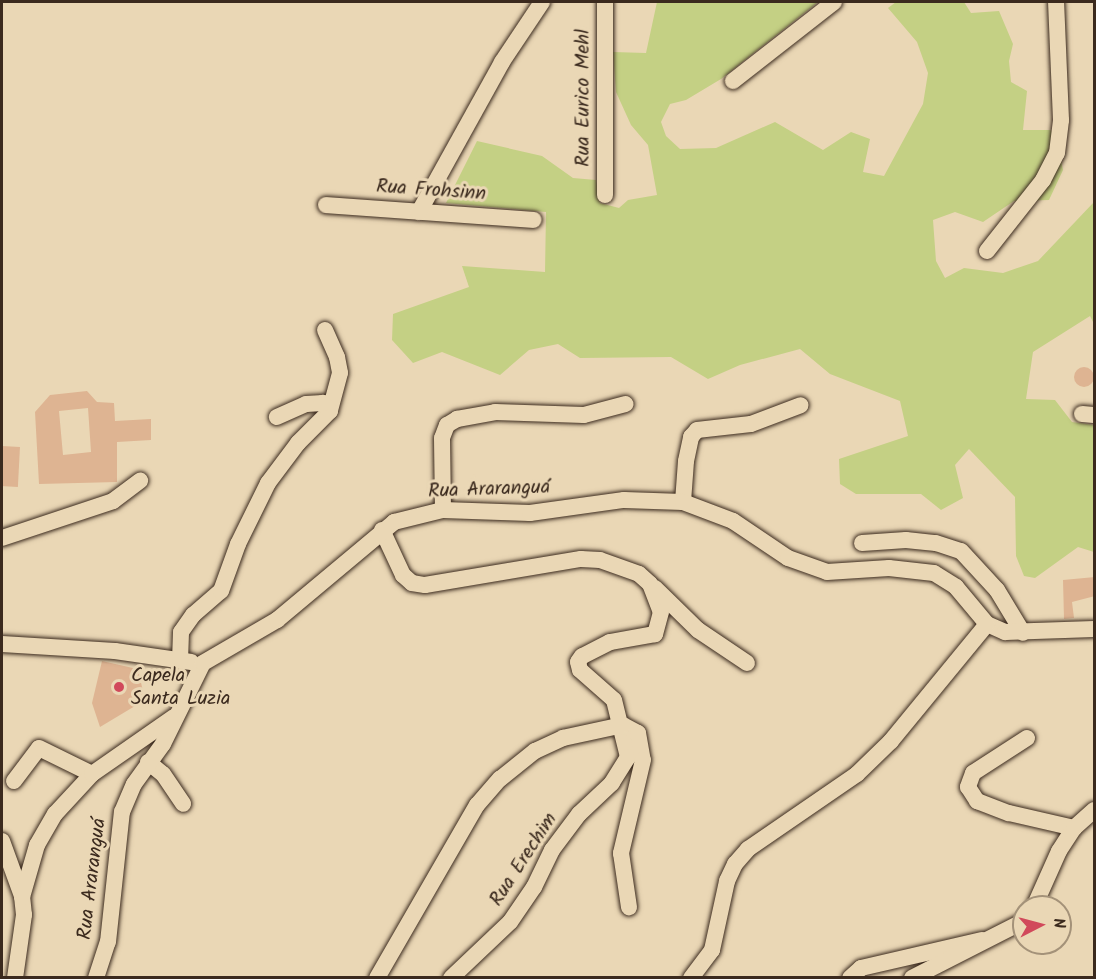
<!DOCTYPE html>
<meta charset="utf-8">
<style>
body{margin:0}
#map{position:relative;width:1096px;height:979px;overflow:hidden;background:#ead7b5;font-family:Kalam,sans-serif}
div>[style]{position:absolute}
.green>*{inset:0;background:#c4d084}
.building>*{inset:0;background:#deb492;transform-origin:0 0}
.round{border-radius:50%}
.roads{filter:drop-shadow(0 0 2px #3b2a1e) drop-shadow(0 0 2px #3b2a1e)}
.minor>*{height:16px;margin:-8px;padding:0 8px;transform-origin:8px;border-radius:8px;background:#ead7b5}
.dots>*{width:16px;height:16px;translate:-50% -50%;box-sizing:border-box;border:3px solid #ead7b5;border-radius:50%}
span{translate:-50% -50%;white-space:nowrap;text-align:center;line-height:1.15;-webkit-text-stroke:6px #ead7b5;paint-order:stroke}
.street-label{font-size:20px;color:#3b2a1e}
.poi-label{font-size:20px;color:#3b2a1e}
.left{translate:0 -50%;text-align:left}
.frame{position:absolute;inset:0;border:3px solid #3b2a1e;pointer-events:none}
.north{position:absolute;left:1012px;top:895px;width:60px;height:60px;box-sizing:border-box;background:#ead7b5;border:2px solid #a49279;border-radius:50%;rotate:84deg;font-size:16px;font-weight:700;line-height:24px;text-align:center;color:#3b2a1e}
.north::after{content:'';display:block;margin:auto;width:21px;height:27px;background:#d1495b;clip-path:polygon(50% 0,100% 100%,50% 72%,0 100%)}
</style>
<div id="map">
<div class="green">
<i style="clip-path:polygon(657px 2px,818px 2px,721px 79px,686px 100px,670px 104px,661px 122px,666px 136px,680px 149px,716px 148px,775px 122px,823px 150px,851px 132px,870px 139px,863px 172px,884px 176px,923px 104px,928px 73px,917px 42px,888px 8px,896px 2px,964px 2px,971px 13px,999px 11px,1013px 44px,1009px 61px,1011px 82px,1027px 91px,1023px 130px,1050px 130px,1055px 133px,1063px 170px,1049px 200px,1014px 201px,983px 222px,955px 212px,933px 220px,936px 261px,945px 278px,964px 268px,1003px 273px,1038px 261px,1094px 202px,1094px 324px,1090px 316px,1033px 352px,1026px 399px,1055px 400px,1072px 422px,1094px 425px,1094px 552px,1078px 547px,1035px 578px,1024px 576px,1016px 556px,1015px 497px,969px 449px,955px 465px,963px 498px,941px 510px,921px 494px,856px 494px,840px 484px,839px 459px,908px 436px,900px 401px,830px 374px,800px 349px,740px 365px,708px 379px,671px 357px,580px 358px,558px 344px,529px 350px,500px 375px,442px 352px,413px 363px,392px 340px,393px 314px,469px 287px,462px 266px,545px 272px,546px 212px,446px 203px,477px 141px,542px 156px,573px 178px,596px 180px,600px 203px,619px 208px,628px 200px,657px 195px,648px 145px,631px 125px,616px 92px,613px 52px,646px 53px)"></i>
</div>
<div class="building">
<i class="round" style="left:1074px;top:367px;width:20px;height:20px"></i>
<i style="clip-path:polygon(evenodd,87px 391px,97px 402px,114px 403px,115px 421px,151px 419px,151px 440px,117px 442px,117px 482px,39px 484px,35px 412px,50px 395px,87px 391px,88px 408px,91px 452px,63px 455px,59px 411px,88px 408px)"></i>
<i style="left:2px;top:446px;width:18px;height:40px;rotate:3deg"></i>
<i style="clip-path:polygon(1095px 577px,1095px 596px,1072px 602px,1074px 618px,1064px 619px,1063px 580px)"></i>
<i style="clip-path:polygon(102px 661px,133px 668px,139px 674px,145px 700px,100px 727px,92px 703px)"></i>
</div>
<div class="roads">
<div class="minor">
<i style="left:605px;top:2px;width:193px;rotate:90deg"></i>
<i style="left:733px;top:81px;width:128px;rotate:-38deg"></i>
<i style="left:326px;top:205px;width:208px;rotate:4.1deg"></i>
<i style="left:419px;top:212px;width:171px;rotate:-61deg"></i>
<i style="left:502px;top:62px;width:72px;rotate:-56.3deg"></i>
<i style="left:987px;top:251px;width:90px;rotate:-51.7deg"></i>
<i style="left:1043px;top:180px;width:30px;rotate:-63deg"></i>
<i style="left:1057px;top:153px;width:33px;rotate:-83deg"></i>
<i style="left:1061px;top:120px;width:118px;rotate:-92.4deg"></i>
<i style="left:325px;top:330px;width:30px;rotate:66deg"></i>
<i style="left:337px;top:357px;width:16px;rotate:79deg"></i>
<i style="left:340px;top:373px;width:39px;rotate:105deg"></i>
<i style="left:1082px;top:414px;width:12px;rotate:5deg"></i>
<i style="left:683px;top:502px;width:41px;rotate:-85.8deg"></i>
<i style="left:686px;top:461px;width:25px;rotate:-78deg"></i>
<i style="left:691px;top:437px;width:9px;rotate:-49deg"></i>
<i style="left:697px;top:430px;width:54px;rotate:-6.3deg"></i>
<i style="left:751px;top:424px;width:53px;rotate:-20.8deg"></i>
<i style="left:443px;top:510px;width:72px;rotate:-90.8deg"></i>
<i style="left:442px;top:438px;width:14px;rotate:-69deg"></i>
<i style="left:447px;top:425px;width:12px;rotate:-31deg"></i>
<i style="left:457px;top:419px;width:39px;rotate:-10deg"></i>
<i style="left:495px;top:412px;width:89px;rotate:1.9deg"></i>
<i style="left:584px;top:415px;width:43px;rotate:-14.7deg"></i>
<i style="left:382px;top:530px;width:50px;rotate:65deg"></i>
<i style="left:403px;top:575px;width:12px;rotate:42deg"></i>
<i style="left:412px;top:583px;width:13px;rotate:9deg"></i>
<i style="left:425px;top:585px;width:158px;rotate:-9.5deg"></i>
<i style="left:581px;top:559px;width:19px;rotate:3deg"></i>
<i style="left:600px;top:560px;width:41px;rotate:19.7deg"></i>
<i style="left:639px;top:574px;width:15px;rotate:42deg"></i>
<i style="left:650px;top:584px;width:30px;rotate:69deg"></i>
<i style="left:661px;top:612px;width:23px;rotate:105deg"></i>
<i style="left:655px;top:634px;width:46px;rotate:169.9deg"></i>
<i style="left:610px;top:642px;width:31px;rotate:153deg"></i>
<i style="left:582px;top:656px;width:7px;rotate:124deg"></i>
<i style="left:578px;top:662px;width:8px;rotate:76deg"></i>
<i style="left:580px;top:670px;width:45px;rotate:41.4deg"></i>
<i style="left:614px;top:700px;width:59px;rotate:76.2deg"></i>
<i style="left:628px;top:757px;width:31px;rotate:122deg"></i>
<i style="left:612px;top:783px;width:45px;rotate:136.8deg"></i>
<i style="left:579px;top:814px;width:45px;rotate:126.9deg"></i>
<i style="left:552px;top:850px;width:41px;rotate:115.9deg"></i>
<i style="left:534px;top:887px;width:42px;rotate:124.4deg"></i>
<i style="left:510px;top:922px;width:81px;rotate:136.5deg"></i>
<i style="left:2px;top:538px;width:117px;rotate:-18.4deg"></i>
<i style="left:113px;top:501px;width:34px;rotate:-37deg"></i>
<i style="left:862px;top:543px;width:44px;rotate:-3.9deg"></i>
<i style="left:906px;top:540px;width:30px;rotate:6deg"></i>
<i style="left:936px;top:543px;width:26px;rotate:18deg"></i>
<i style="left:961px;top:551px;width:53px;rotate:47.3deg"></i>
<i style="left:997px;top:590px;width:50px;rotate:58.8deg"></i>
<i style="left:655px;top:588px;width:60px;rotate:44.3deg"></i>
<i style="left:698px;top:630px;width:59px;rotate:34deg"></i>
<i style="left:2px;top:644px;width:113px;rotate:3.5deg"></i>
<i style="left:115px;top:651px;width:77px;rotate:8.2deg"></i>
<i style="left:180px;top:661px;width:29px;rotate:-88deg"></i>
<i style="left:181px;top:632px;width:21px;rotate:-55deg"></i>
<i style="left:193px;top:615px;width:37px;rotate:-41deg"></i>
<i style="left:221px;top:591px;width:50px;rotate:-70.1deg"></i>
<i style="left:238px;top:544px;width:68px;rotate:-63.8deg"></i>
<i style="left:268px;top:483px;width:50px;rotate:-53.1deg"></i>
<i style="left:298px;top:443px;width:45px;rotate:-45deg"></i>
<i style="left:330px;top:411px;width:11px;rotate:-131deg"></i>
<i style="left:323px;top:403px;width:17px;rotate:177deg"></i>
<i style="left:306px;top:404px;width:32px;rotate:156deg"></i>
<i style="left:623px;top:725px;width:17px;rotate:28deg"></i>
<i style="left:638px;top:733px;width:27px;rotate:80deg"></i>
<i style="left:643px;top:760px;width:96px;rotate:103.3deg"></i>
<i style="left:621px;top:853px;width:55px;rotate:81.6deg"></i>
<i style="left:1027px;top:738px;width:64px;rotate:147.1deg"></i>
<i style="left:973px;top:773px;width:15px;rotate:110deg"></i>
<i style="left:968px;top:787px;width:17px;rotate:57deg"></i>
<i style="left:977px;top:801px;width:34px;rotate:21deg"></i>
<i style="left:1009px;top:813px;width:67px;rotate:13deg"></i>
<i style="left:148px;top:762px;width:19px;rotate:39deg"></i>
<i style="left:163px;top:774px;width:36px;rotate:56deg"></i>
<i style="left:14px;top:781px;width:41px;rotate:-52.9deg"></i>
<i style="left:39px;top:748px;width:59px;rotate:26.1deg"></i>
<i style="left:2px;top:841px;width:59px;rotate:70deg"></i>
<i style="left:1034px;top:907px;width:61px;rotate:-65.9deg"></i>
<i style="left:1059px;top:851px;width:27px;rotate:-57deg"></i>
<i style="left:1074px;top:828px;width:27px;rotate:-42deg"></i>
<i style="left:15px;top:978px;width:64px;rotate:-81.9deg"></i>
<i style="left:24px;top:915px;width:18px;rotate:-96deg"></i>
<i style="left:22px;top:897px;width:54px;rotate:-73.9deg"></i>
<i style="left:37px;top:845px;width:36px;rotate:-60deg"></i>
<i style="left:55px;top:814px;width:54px;rotate:-47.2deg"></i>
<i style="left:92px;top:774px;width:100px;rotate:-34.8deg"></i>
<i style="left:96px;top:978px;width:38px;rotate:-72deg"></i>
<i style="left:108px;top:942px;width:131px;rotate:-83.9deg"></i>
<i style="left:122px;top:812px;width:30px;rotate:-67deg"></i>
<i style="left:134px;top:784px;width:49px;rotate:-54.1deg"></i>
<i style="left:163px;top:744px;width:90px;rotate:-63.7deg"></i>
<i style="left:203px;top:663px;width:86px;rotate:-30.2deg"></i>
<i style="left:277px;top:620px;width:153px;rotate:-39.9deg"></i>
<i style="left:394px;top:522px;width:50px;rotate:-13.8deg"></i>
<i style="left:443px;top:510px;width:87px;rotate:2deg"></i>
<i style="left:530px;top:513px;width:95px;rotate:-7.9deg"></i>
<i style="left:624px;top:500px;width:59px;rotate:1.9deg"></i>
<i style="left:683px;top:502px;width:53px;rotate:20.8deg"></i>
<i style="left:733px;top:521px;width:66px;rotate:33.9deg"></i>
<i style="left:788px;top:558px;width:41px;rotate:19.7deg"></i>
<i style="left:827px;top:572px;width:62px;rotate:-3.7deg"></i>
<i style="left:889px;top:568px;width:45px;rotate:6.3deg"></i>
<i style="left:934px;top:573px;width:26px;rotate:32deg"></i>
<i style="left:956px;top:587px;width:48px;rotate:50deg"></i>
<i style="left:987px;top:624px;width:20px;rotate:24deg"></i>
<i style="left:1005px;top:632px;width:89px;rotate:-1.9deg"></i>
<i style="left:377px;top:978px;width:200px;rotate:-60deg"></i>
<i style="left:477px;top:805px;width:35px;rotate:-49deg"></i>
<i style="left:500px;top:779px;width:45px;rotate:-38.7deg"></i>
<i style="left:535px;top:751px;width:31px;rotate:-25deg"></i>
<i style="left:563px;top:738px;width:61px;rotate:-12.2deg"></i>
<i style="left:691px;top:978px;width:35px;rotate:-53deg"></i>
<i style="left:712px;top:950px;width:71px;rotate:-77.7deg"></i>
<i style="left:727px;top:881px;width:19px;rotate:-65deg"></i>
<i style="left:735px;top:864px;width:20px;rotate:-49deg"></i>
<i style="left:748px;top:849px;width:132px;rotate:-34.5deg"></i>
<i style="left:857px;top:774px;width:47px;rotate:-44.1deg"></i>
<i style="left:891px;top:741px;width:151px;rotate:-50.6deg"></i>
<i style="left:850px;top:978px;width:15px;rotate:-42deg"></i>
<i style="left:861px;top:968px;width:124px;rotate:-13deg"></i>
<i style="left:912px;top:978px;width:126px;rotate:-27deg"></i>
</div>
</div>
<div class="dots">
<i style="left:119px;top:687px;background:#d1495b"></i>
</div>
<div class="street-label">
<span style="left:584px;top:98px;rotate:-90deg">Rua Eurico Mehl</span>
<span style="left:431px;top:191px;rotate:4deg">Rua Frohsinn</span>
<span style="left:489px;top:490px;rotate:-2deg">Rua Araranguá</span>
<span style="left:524px;top:860px;rotate:-57deg">Rua Erechim</span>
<span style="left:93px;top:879px;rotate:-83deg">Rua Araranguá</span>
</div>
<div class="poi-label">
<span class="left" style="left:131px;top:688px">Capela<br>Santa Luzia</span>
</div>
<div class="frame"></div>
<div class="north">N</div>
</div>
